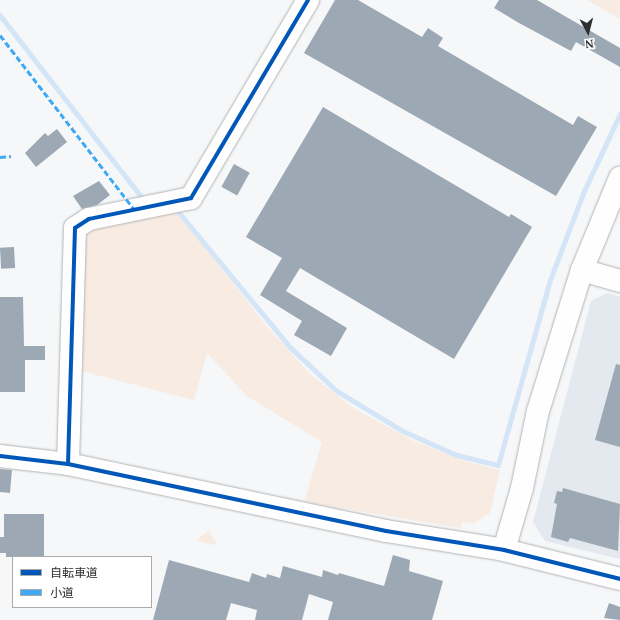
<!DOCTYPE html>
<meta charset="utf-8">
<style>
body{margin:0}
#map{position:relative;width:620px;height:620px;overflow:hidden;background:#f5f7f9;font-family:"Noto Serif","Noto Sans JP",serif}
div>[style]{position:absolute}
.built>*{inset:0;background:#e3e9ee}
.green>*{inset:0;background:#f8ebe2}
.stream>*{height:4.5px;margin:-2.25px;padding:0 2.25px;transform-origin:2.25px;border-radius:2.25px;background:#d3e5f7}
.building>*{inset:0;background:#9ca8b4;transform-origin:0 0}
.roads{filter:drop-shadow(0 0 1px #b2b3b4) drop-shadow(0 0 1px #b2b3b4)}
.minor>*{height:22px;margin:-11px;padding:0 11px;transform-origin:11px;border-radius:11px;background:#fefefe}
.quiet>*{height:3px;margin-top:-1.5px;transform-origin:0;background:repeating-linear-gradient(90deg,#3fa9f5 0 6px,transparent 0 9px)}
.cycleway>*{height:4px;margin:-2px;padding:0 2px;transform-origin:2px;border-radius:2px;background:#0057b8}
span{translate:-50% -50%;white-space:nowrap;text-align:center;line-height:1.15;-webkit-text-stroke:4px #fff;paint-order:stroke}
.legend{position:absolute;left:12px;top:556px;width:140px;height:52px;box-sizing:border-box;background:#fff;border:1px solid #ababac;margin:0;padding:5px 7px;list-style:none;font-size:12px;color:#2d2e2f}
.legend li{display:flex;align-items:center;gap:8px;height:20px}
.legend b{width:20px;border:1px solid #ababac}
.north{position:absolute;left:568px;top:12px;width:40px;height:40px;-webkit-text-stroke:3px #fff;paint-order:stroke;rotate:173deg;font-size:11px;font-weight:700;line-height:16px;text-align:center;color:#2d2e2f}
.north::after{content:'';display:block;margin:auto;width:14px;height:18px;background:#2d2e2f;clip-path:polygon(50% 0,100% 100%,50% 72%,0 100%)}
</style>
<div id="map">
<div class="built">
<i style="clip-path:polygon(607px 293px,620px 297px,620px 559px,545px 541px,533px 522px,591px 301px)"></i>
</div>
<div class="green">
<i style="clip-path:polygon(587px 0,620px 0,620px 19px)"></i>
<i style="clip-path:polygon(174px 208px,265px 324px,310px 374px,355px 409px,412px 440px,465px 461px,500px 470px,490px 513px,473px 524px,462px 522px,461px 528px,304px 502px,322px 442px,247px 396px,207px 353px,194px 400px,81px 371px,82px 250px,90px 229px)"></i>
<i style="clip-path:polygon(209px 531px,217px 543px,215px 545px,198px 541px,198px 538px)"></i>
</div>
<div class="stream">
<i style="left:0;top:15px;width:236px;rotate:52.1deg"></i>
<i style="left:175px;top:211px;width:3px"></i>
<i style="left:178px;top:211px;width:176px;rotate:50.5deg"></i>
<i style="left:290px;top:347px;width:64px;rotate:43.1deg"></i>
<i style="left:337px;top:391px;width:77px;rotate:31.2deg"></i>
<i style="left:403px;top:431px;width:59px;rotate:24deg"></i>
<i style="left:457px;top:455px;width:42px;rotate:13.7deg"></i>
<i style="left:498px;top:465px;width:192px;rotate:-74.3deg"></i>
<i style="left:550px;top:280px;width:95px;rotate:-69.1deg"></i>
<i style="left:584px;top:191px;width:85px;rotate:-64.9deg"></i>
</div>
<div class="building">
<i style="clip-path:polygon(335px 0,358px 0,422px 37px,428px 28px,443px 38px,438px 46px,573px 125px,578px 116px,597px 127px,556px 196px,304px 53px)"></i>
<i style="clip-path:polygon(499px 0,537px 0,620px 48px,620px 67px,576px 42px,571px 51px,519px 23px,494px 8px)"></i>
<i style="clip-path:polygon(323px 107px,509px 217px,511px 214px,532px 227px,454px 359px,300px 268px,286px 291px,347px 328px,331px 356px,294px 335px,302px 321px,260px 295px,282px 258px,246px 237px)"></i>
<i style="clip-path:polygon(57px 129px,67px 142px,36px 167px,25px 153px,45px 133px,48px 136px)"></i>
<i style="left:234px;top:164px;width:18px;height:26px;rotate:29deg"></i>
<i style="clip-path:polygon(99px 181px,110px 195px,97px 205px,82px 209px,73px 196px)"></i>
<i style="left:14px;top:247px;width:21px;height:14px;rotate:87deg"></i>
<i style="clip-path:polygon(0 297px,23px 297px,24px 346px,45px 346px,45px 360px,25px 360px,25px 392px,0 392px)"></i>
<i style="clip-path:polygon(616px 364px,620px 365px,620px 447px,595px 440px)"></i>
<i style="left:0;top:469px;width:12px;height:23px;rotate:5deg"></i>
<i style="clip-path:polygon(563px 488px,620px 504px,618px 551px,570px 538px,568px 542px,551px 537px,557px 504px,554px 503px,557px 491px,562px 492px)"></i>
<i style="clip-path:polygon(4px 514px,44px 514px,44px 557px,6px 557px,6px 553px,0 553px,0 537px,4px 537px)"></i>
<i style="clip-path:polygon(393px 555px,410px 560px,409px 571px,443px 581px,432px 620px,328px 620px,333px 602px,309px 594px,302px 620px,255px 620px,257px 610px,231px 603px,226px 620px,153px 620px,169px 560px,249px 582px,252px 573px,266px 578px,267px 574px,280px 578px,283px 566px,322px 577px,323px 570px,338px 575px,339px 573px,384px 586px)"></i>
<i style="clip-path:polygon(609px 603px,620px 607px,620px 620px,604px 618px)"></i>
</div>
<div class="roads">
<div class="minor">
<i style="left:582px;top:270px;width:40px;rotate:16deg"></i>
<i style="left:0;top:456px;width:68px;rotate:6.7deg"></i>
<i style="left:68px;top:464px;width:325px;rotate:11.9deg"></i>
<i style="left:386px;top:531px;width:120px;rotate:9.1deg"></i>
<i style="left:504px;top:550px;width:120px;rotate:14deg"></i>
<i style="left:68px;top:464px;width:236px;rotate:-88.3deg"></i>
<i style="left:75px;top:228px;width:17px;rotate:-33deg"></i>
<i style="left:89px;top:219px;width:104px;rotate:-11.6deg"></i>
<i style="left:191px;top:198px;width:230px;rotate:-59.4deg"></i>
<i style="left:504px;top:550px;width:65px;rotate:-73.8deg"></i>
<i style="left:522px;top:488px;width:79px;rotate:-78.3deg"></i>
<i style="left:538px;top:411px;width:148px;rotate:-72.7deg"></i>
<i style="left:582px;top:270px;width:100px;rotate:-67.6deg"></i>
</div>
</div>
<div class="quiet">
<i style="left:0;top:35px;width:220px;rotate:52.4deg"></i>
<i style="left:0;top:157px;width:11px;rotate:-5deg"></i>
</div>
<div class="cycleway">
<i style="left:0;top:456px;width:68px;rotate:6.7deg"></i>
<i style="left:68px;top:464px;width:325px;rotate:11.9deg"></i>
<i style="left:386px;top:531px;width:120px;rotate:9.1deg"></i>
<i style="left:504px;top:550px;width:120px;rotate:14deg"></i>
<i style="left:68px;top:464px;width:236px;rotate:-88.3deg"></i>
<i style="left:75px;top:228px;width:17px;rotate:-33deg"></i>
<i style="left:89px;top:219px;width:104px;rotate:-11.6deg"></i>
<i style="left:191px;top:198px;width:230px;rotate:-59.4deg"></i>
</div>
<ul class="legend">
<li><b style="height:5px;background:#0057b8"></b>自転車道</li>
<li><b style="height:5px;background:#3fa9f5"></b>小道</li>
</ul>
<div class="north">N</div>
</div>
